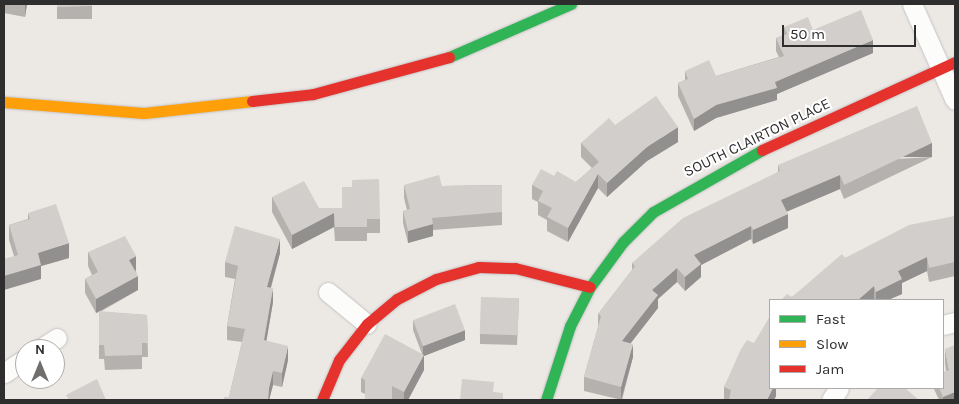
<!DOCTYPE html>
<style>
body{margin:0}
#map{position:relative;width:959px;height:404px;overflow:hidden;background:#ece8e4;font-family:Karla,sans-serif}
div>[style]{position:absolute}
.roads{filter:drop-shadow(0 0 1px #c5c4c5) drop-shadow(0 0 1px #c5c4c5)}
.street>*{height:19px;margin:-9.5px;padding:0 9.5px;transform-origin:9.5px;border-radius:9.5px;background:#fcfcfb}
.fast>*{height:11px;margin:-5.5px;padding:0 5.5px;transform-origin:5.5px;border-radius:5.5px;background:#30b455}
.slow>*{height:11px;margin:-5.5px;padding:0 5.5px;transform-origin:5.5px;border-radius:5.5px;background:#ff9f0a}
.jam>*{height:11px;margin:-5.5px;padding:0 5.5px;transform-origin:5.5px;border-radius:5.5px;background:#e5322d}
.wall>*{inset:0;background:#b4b1af;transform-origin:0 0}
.shaded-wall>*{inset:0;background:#92908e;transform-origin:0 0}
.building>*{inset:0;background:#d1cecb;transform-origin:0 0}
span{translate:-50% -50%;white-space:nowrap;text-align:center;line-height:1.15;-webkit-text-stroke:4px #fff;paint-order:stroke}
.street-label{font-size:15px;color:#2e2e2e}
.frame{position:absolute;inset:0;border:5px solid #2e2e2e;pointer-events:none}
.legend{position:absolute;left:769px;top:299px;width:175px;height:90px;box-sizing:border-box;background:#fff;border:1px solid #ababab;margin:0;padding:6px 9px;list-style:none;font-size:15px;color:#2e2e2e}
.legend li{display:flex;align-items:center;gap:10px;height:25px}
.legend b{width:25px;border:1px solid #ababab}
.north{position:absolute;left:15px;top:339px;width:50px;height:50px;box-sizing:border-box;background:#fff;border:1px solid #ababab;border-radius:50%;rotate:0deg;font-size:14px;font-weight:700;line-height:20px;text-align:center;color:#2e2e2e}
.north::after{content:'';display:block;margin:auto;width:18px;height:22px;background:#706f6e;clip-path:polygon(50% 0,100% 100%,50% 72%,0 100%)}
.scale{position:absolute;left:782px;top:25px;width:134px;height:22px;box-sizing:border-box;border:2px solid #2e2e2e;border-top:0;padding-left:6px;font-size:15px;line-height:18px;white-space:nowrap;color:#2e2e2e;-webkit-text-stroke:4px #fff;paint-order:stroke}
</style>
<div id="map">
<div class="roads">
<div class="street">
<i style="left:912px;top:4px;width:105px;rotate:65.9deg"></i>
<i style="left:328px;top:292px;width:50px;rotate:39.4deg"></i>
<i style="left:943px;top:325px;width:12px;rotate:-14deg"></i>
<i style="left:40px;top:349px;width:20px;rotate:-33deg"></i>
<i style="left:4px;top:373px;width:25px;rotate:-34deg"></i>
<i style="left:831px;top:400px;width:14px;rotate:-56deg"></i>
</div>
<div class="fast">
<i style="left:449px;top:57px;width:133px;rotate:-23.5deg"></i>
<i style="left:546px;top:400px;width:78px;rotate:-72deg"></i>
<i style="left:570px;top:326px;width:44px;rotate:-62.9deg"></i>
<i style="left:590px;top:287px;width:56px;rotate:-53.7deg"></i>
<i style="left:623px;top:242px;width:42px;rotate:-45deg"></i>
<i style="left:653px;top:212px;width:125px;rotate:-29.6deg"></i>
</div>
<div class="slow">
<i style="left:4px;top:102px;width:140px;rotate:4.5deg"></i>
<i style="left:144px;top:113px;width:109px;rotate:-6.3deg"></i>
</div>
<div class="jam">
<i style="left:252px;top:101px;width:61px;rotate:-6.5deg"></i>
<i style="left:313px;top:94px;width:141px;rotate:-15.2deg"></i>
<i style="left:762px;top:150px;width:212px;rotate:-24.5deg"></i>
<i style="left:322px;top:400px;width:43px;rotate:-67deg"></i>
<i style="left:339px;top:360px;width:46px;rotate:-52.1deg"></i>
<i style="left:367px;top:324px;width:39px;rotate:-40deg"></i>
<i style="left:397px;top:299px;width:44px;rotate:-27.1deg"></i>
<i style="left:436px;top:279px;width:45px;rotate:-15.6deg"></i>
<i style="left:479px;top:267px;width:36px;rotate:2deg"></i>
<i style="left:515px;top:268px;width:77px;rotate:14.2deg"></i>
</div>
</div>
<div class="wall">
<i style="clip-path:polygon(4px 4px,27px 4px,25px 17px,4px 13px)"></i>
<i style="left:57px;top:4px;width:35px;height:15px"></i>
<i style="clip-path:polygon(784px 27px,813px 30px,873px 53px,777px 94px,777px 100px,716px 118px,694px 131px,678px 96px,678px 83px,685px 80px,685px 71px,716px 76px,779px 57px,776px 51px,776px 38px,784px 35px)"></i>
<i style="clip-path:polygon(615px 125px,678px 142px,647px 161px,607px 197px,598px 188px,568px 242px,547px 231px,547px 220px,538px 215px,538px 202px,532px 199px,532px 185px,554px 176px,576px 182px,592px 168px,581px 157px,581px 143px)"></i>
<i style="clip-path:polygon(932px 157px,844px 199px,840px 189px,786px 212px,788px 228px,753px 244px,751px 239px,701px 265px,701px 277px,685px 291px,677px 282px,658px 299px,658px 308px,631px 343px,633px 357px,622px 400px,584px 391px,584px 377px,598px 327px,598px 314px,632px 270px,632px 263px,778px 172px,778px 165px)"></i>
<i style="clip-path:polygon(404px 185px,442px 186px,502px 185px,502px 225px,433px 230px,433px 236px,408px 243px,403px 223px,403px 211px,407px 210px,404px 198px)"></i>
<i style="clip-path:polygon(272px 197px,319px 208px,380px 219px,380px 233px,367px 233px,367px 241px,335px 241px,334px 227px,292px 249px,272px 212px)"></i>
<i style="clip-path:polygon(28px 213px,69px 258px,41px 266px,41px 279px,14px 256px,9px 240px,9px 225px,28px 219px)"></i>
<i style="clip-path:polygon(955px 216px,955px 276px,929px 282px,927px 271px,902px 283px,902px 294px,888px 300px,781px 300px,792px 297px,845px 258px)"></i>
<i style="clip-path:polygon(88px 252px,136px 270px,138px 290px,100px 312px,147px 315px,148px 357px,142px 357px,142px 369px,105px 370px,104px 359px,99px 359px,99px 312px,96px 313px,85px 293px,85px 279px,92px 275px,88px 266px)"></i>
<i style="clip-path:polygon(280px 253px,271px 288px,273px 302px,266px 341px,288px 360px,282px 387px,273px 385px,269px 400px,224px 400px,229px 397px,242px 342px,227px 340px,227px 326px,235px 279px,225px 277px,225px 262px)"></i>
<i style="clip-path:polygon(519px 298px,517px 345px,480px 344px,480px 334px)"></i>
<i style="clip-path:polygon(413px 320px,465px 340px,424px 356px,424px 370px,408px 400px,393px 400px,365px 394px,361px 392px,361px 378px,422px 354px,413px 330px)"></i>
<i style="clip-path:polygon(754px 343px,770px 388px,776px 388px,776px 396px,774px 400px,724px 400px,724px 387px)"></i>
<i style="clip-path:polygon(945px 349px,955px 400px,939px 400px,934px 389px,934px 388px,943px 388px,946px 371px,945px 363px)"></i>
</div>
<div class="shaded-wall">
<i style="clip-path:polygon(25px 4px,27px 4px,25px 17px)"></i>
<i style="clip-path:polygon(873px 40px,873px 53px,777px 94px,777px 100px,716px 118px,694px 131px,694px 119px,716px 105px,775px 82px)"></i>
<i style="clip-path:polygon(678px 127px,678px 142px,647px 161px,607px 197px,607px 183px,647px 147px)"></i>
<i style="left:932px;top:143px;width:14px;height:98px;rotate:90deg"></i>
<i style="clip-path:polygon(598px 174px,598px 188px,568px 242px,568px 228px)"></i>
<i style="clip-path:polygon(840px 175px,840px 189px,781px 214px,781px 200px)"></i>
<i style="clip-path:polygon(334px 213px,334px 227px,292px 249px,292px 235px)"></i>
<i style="clip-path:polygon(788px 214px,788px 228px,753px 244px,753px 230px)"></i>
<i style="clip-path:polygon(433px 224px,433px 236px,408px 243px,408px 231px)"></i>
<i style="clip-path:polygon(751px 226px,751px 239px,701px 265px,701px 277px,685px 291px,685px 277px,694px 255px)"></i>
<i style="clip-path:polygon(280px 239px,280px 253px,267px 301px,267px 287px)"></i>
<i style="clip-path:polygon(69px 243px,69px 258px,41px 266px,41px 279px,4px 290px,4px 276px,38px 253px)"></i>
<i style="clip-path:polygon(136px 256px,136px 270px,129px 274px,129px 260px)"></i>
<i style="clip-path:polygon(927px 257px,927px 271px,902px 283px,902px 294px,888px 300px,876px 300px,876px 292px,898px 271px)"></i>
<i style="clip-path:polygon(677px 268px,677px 282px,658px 299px,658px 308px,622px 354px,622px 341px,652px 290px)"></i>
<i style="clip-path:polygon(138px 276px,138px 290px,96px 313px,96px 299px)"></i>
<i style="clip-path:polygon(874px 286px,874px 300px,858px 300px)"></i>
<i style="clip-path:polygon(273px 288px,273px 302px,264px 355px,264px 340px)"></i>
<i style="clip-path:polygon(465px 330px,465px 340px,424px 356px,424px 370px,408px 400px,404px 400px,404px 392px,423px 356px,423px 346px)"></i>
<i style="clip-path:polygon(633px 344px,633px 357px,621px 400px,621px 387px)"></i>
<i style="clip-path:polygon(288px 346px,288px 360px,282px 387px,282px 373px)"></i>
<i style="clip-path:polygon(273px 371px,273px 385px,269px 400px,268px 400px,269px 388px)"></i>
<i style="clip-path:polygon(773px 388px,776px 388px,776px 396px,774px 400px,767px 400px)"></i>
<i style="clip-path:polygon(955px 392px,955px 400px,943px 400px,943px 397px)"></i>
</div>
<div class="building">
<i style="clip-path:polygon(57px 4px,92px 4px,92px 6px,57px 7px)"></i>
<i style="clip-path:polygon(861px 10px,873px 40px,775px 82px,777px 88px,716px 105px,694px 119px,678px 83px,688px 79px,685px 71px,709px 60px,716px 76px,784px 56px,776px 38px,787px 34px,784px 27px,808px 17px,813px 30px)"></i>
<i style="clip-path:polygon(656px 96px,678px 127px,647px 147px,607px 183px,598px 174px,568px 228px,547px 217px,552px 208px,538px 201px,543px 191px,532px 185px,541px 169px,554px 176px,557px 171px,576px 182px,599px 162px,581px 143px,609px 118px,615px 125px)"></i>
<i style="clip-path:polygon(917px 106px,932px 143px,844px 185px,840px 175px,781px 200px,788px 214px,753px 230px,751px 226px,694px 255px,701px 264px,685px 277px,677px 268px,652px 290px,658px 295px,622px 341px,633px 344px,621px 387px,584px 377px,601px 316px,598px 314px,635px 266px,632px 263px,683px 218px,780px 171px,778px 165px)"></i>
<i style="clip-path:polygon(439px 175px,442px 186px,502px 185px,502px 212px,432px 218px,433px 224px,408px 231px,403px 211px,410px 209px,404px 185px)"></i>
<i style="clip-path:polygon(379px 179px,380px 219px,367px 219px,367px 227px,335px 227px,334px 213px,292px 235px,272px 197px,304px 181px,319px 208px,342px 208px,342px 187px,352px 187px,352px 180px)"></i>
<i style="clip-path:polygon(56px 204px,69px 243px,38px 253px,41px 265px,4px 276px,4px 259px,18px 255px,9px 225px,30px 219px,28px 213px)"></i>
<i style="clip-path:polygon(955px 216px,955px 250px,954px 251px,955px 262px,929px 268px,927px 257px,898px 271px,902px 279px,876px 292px,874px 286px,858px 300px,781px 300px,787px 294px,792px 297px,842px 254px,845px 258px,909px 225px)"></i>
<i style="clip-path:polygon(235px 226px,280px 239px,267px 287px,273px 288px,264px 340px,288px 346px,282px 373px,273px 371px,269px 388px,268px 400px,224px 400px,224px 397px,229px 397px,245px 329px,227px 326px,238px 266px,225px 262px)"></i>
<i style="clip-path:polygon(125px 236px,136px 256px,129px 260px,138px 276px,96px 299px,85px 279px,98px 272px,88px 252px)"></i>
<i style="left:481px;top:297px;width:38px;height:37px;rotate:2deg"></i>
<i style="left:455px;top:304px;width:28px;height:45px;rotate:69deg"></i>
<i style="clip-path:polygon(99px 311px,147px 315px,148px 343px,142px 343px,142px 355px,105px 356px,104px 345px,99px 345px)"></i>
<i style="clip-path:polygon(770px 316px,770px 376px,769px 378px,770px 379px,770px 388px,773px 388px,767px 400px,729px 400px,731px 390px,724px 387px,741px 349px,747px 340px,754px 343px)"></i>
<i style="clip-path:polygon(385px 334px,424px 355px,404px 392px,392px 386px,392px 400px,365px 400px,365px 380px,361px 378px)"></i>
<i style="clip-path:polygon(955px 345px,955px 392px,943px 397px,939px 388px,943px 388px,943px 372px,949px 370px,945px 349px)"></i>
<i style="clip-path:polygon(97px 379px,106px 400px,69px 400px,66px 395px)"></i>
<i style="clip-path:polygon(462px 379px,494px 382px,493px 392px,503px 393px,503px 400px,460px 400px)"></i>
<i style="clip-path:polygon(878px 388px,905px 388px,919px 400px,867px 400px)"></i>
</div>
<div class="street-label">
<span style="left:757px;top:138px;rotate:-26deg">SOUTH CLAIRTON PLACE</span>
</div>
<div class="frame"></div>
<ul class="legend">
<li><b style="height:6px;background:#30b455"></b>Fast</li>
<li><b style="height:6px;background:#ff9f0a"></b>Slow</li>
<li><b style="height:6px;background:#e5322d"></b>Jam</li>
</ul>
<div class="north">N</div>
<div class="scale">50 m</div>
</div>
